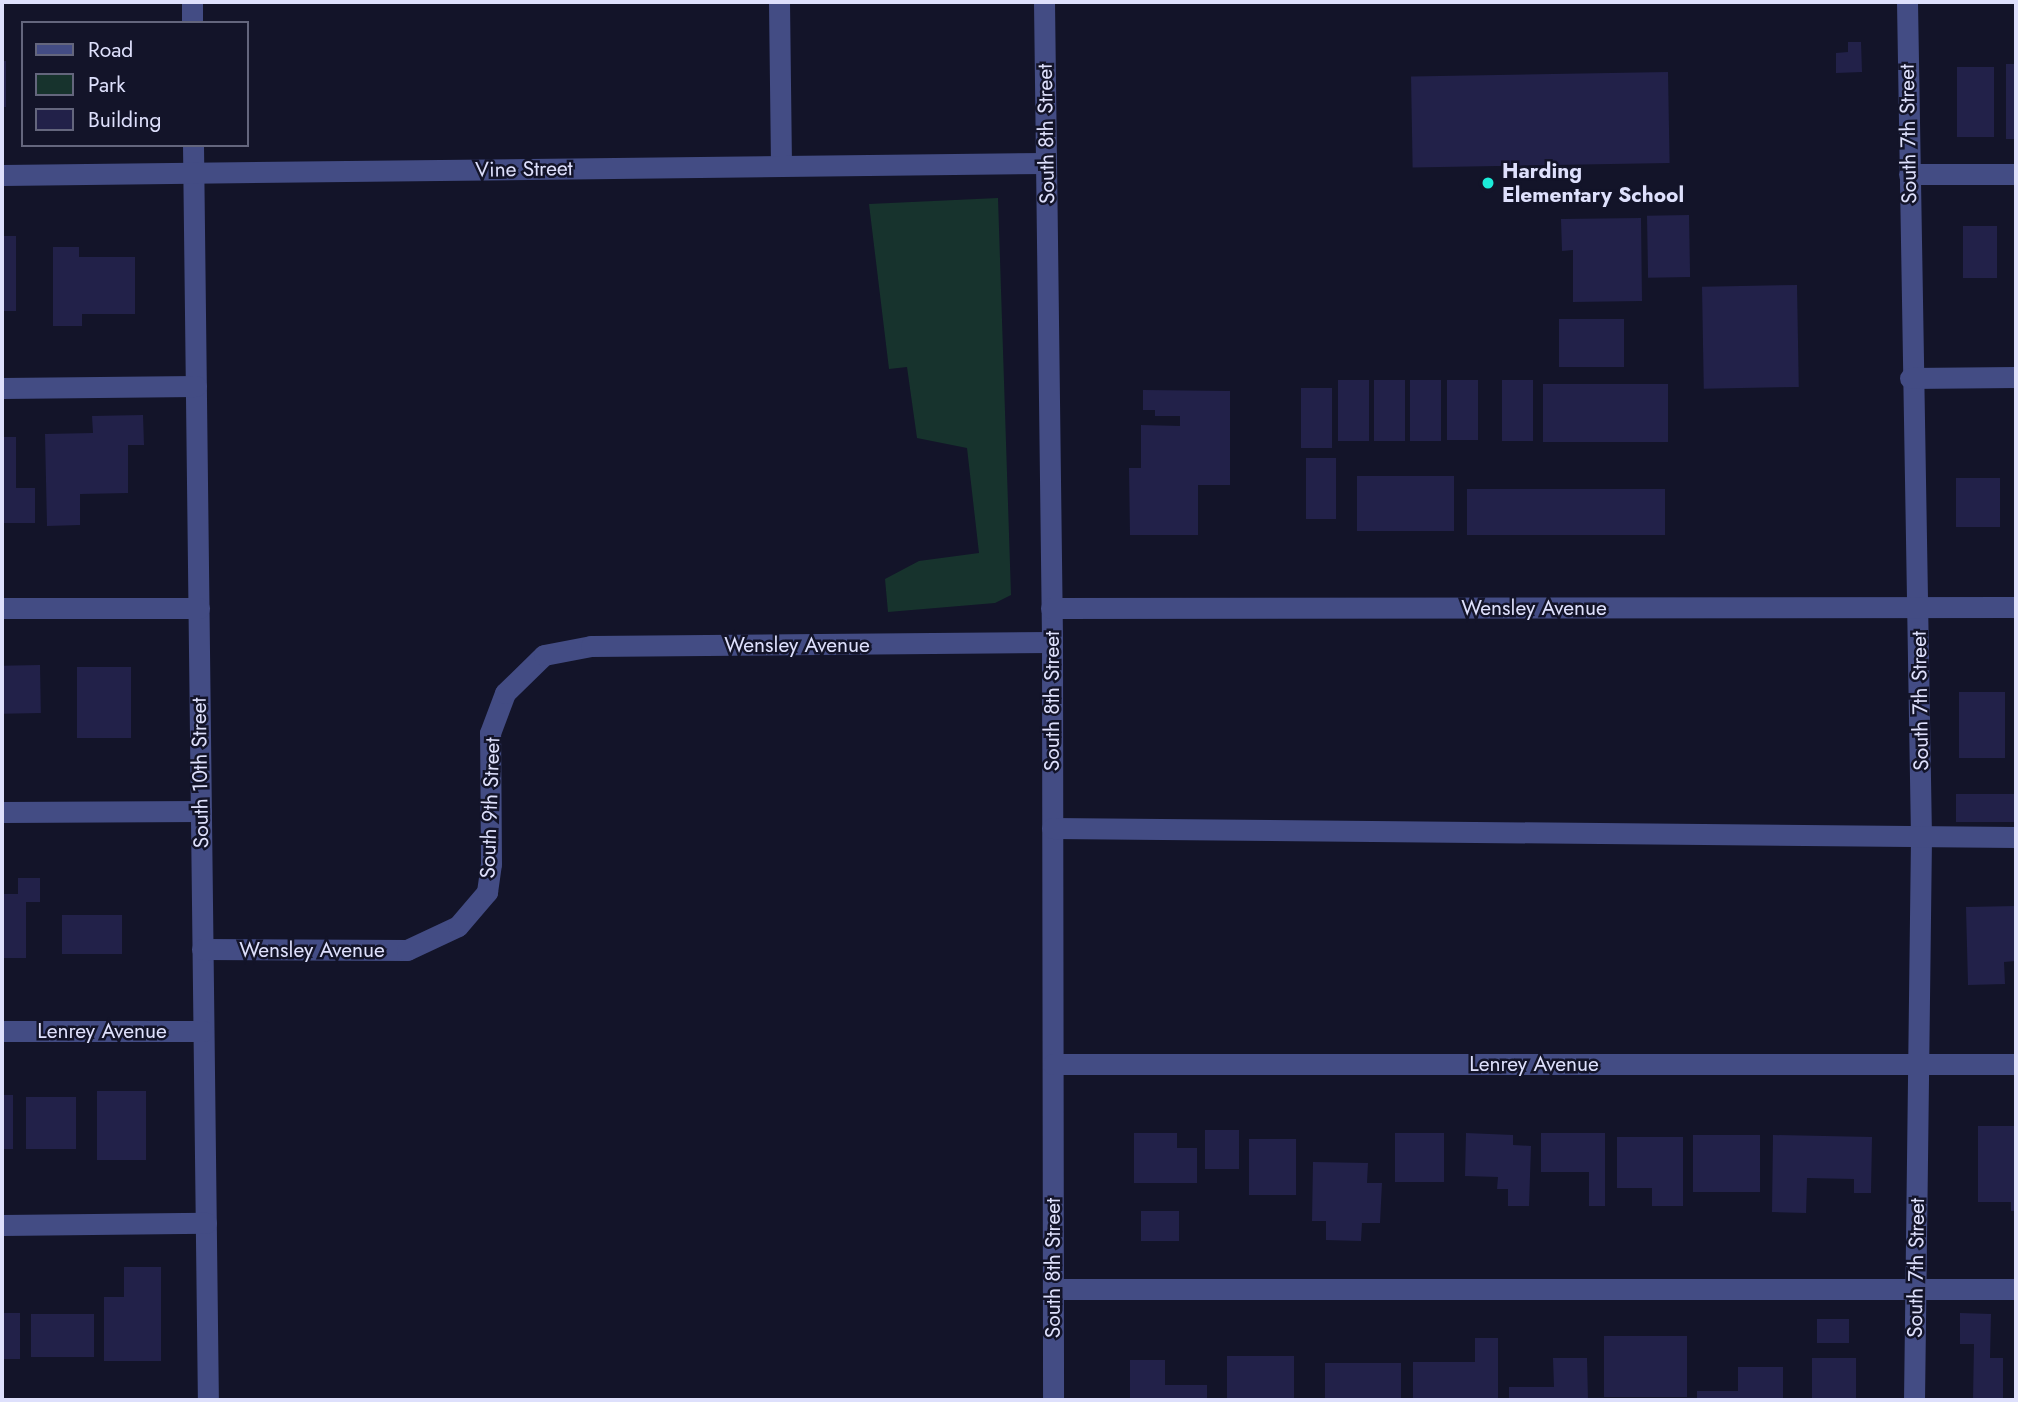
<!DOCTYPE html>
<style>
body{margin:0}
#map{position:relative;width:2018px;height:1402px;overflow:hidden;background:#131429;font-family:Jost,sans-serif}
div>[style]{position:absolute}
.green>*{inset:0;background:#17332d}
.building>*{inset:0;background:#222149;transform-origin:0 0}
.minor>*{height:21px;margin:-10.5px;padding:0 10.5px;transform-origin:10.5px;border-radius:10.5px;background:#434c84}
.dots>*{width:19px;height:19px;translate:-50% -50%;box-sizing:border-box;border:4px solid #131429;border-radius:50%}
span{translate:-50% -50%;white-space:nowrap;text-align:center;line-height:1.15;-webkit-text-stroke:5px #131429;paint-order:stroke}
.street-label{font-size:21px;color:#dee0fc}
.poi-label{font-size:21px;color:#dee0fc;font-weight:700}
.left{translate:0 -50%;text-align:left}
.frame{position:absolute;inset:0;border:4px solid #dee0fc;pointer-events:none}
.legend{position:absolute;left:21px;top:21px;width:228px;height:126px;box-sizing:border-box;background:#131429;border:2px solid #64667d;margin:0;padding:9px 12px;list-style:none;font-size:21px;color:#dee0fc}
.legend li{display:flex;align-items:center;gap:14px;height:35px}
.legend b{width:35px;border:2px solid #64667d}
</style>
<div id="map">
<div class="green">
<i style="clip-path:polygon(998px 198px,1011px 595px,995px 603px,888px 612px,885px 579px,919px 561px,979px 553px,967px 448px,917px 438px,907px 367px,889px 369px,869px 204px)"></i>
</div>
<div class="building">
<i style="clip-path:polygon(1848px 42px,1861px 42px,1862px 72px,1836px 73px,1836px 53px,1848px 52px)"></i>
<i style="left:2px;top:61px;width:4px;height:46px"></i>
<i style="left:2006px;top:64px;width:10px;height:75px"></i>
<i style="left:1957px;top:67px;width:37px;height:70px"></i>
<i style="left:1668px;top:72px;width:91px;height:257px;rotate:89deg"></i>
<i style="left:1689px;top:215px;width:62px;height:42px;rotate:89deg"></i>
<i style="clip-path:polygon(1641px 218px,1642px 301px,1573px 302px,1573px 250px,1562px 251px,1561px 219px)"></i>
<i style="left:1963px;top:226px;width:34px;height:52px"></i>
<i style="left:2px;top:236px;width:14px;height:75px"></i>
<i style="clip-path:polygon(53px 247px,79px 247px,79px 257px,135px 257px,135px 314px,82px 314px,82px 326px,53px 326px)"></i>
<i style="left:1797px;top:285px;width:102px;height:95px;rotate:89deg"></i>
<i style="left:1559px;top:319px;width:65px;height:48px"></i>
<i style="left:1338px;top:380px;width:31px;height:61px"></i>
<i style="left:1374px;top:380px;width:31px;height:61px"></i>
<i style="left:1410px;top:380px;width:31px;height:61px"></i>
<i style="left:1447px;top:380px;width:31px;height:60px"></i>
<i style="left:1502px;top:380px;width:31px;height:61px"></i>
<i style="left:1668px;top:384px;width:58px;height:125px;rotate:90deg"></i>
<i style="left:1301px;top:388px;width:31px;height:60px"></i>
<i style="clip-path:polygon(1143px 390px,1230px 391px,1230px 485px,1198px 485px,1198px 535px,1130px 535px,1129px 468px,1141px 468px,1141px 425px,1180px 426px,1180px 416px,1155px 416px,1155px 410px,1143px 410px)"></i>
<i style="clip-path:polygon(143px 415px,144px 445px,128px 445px,128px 493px,80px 494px,80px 525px,47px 526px,45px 434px,93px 433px,92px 416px)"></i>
<i style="clip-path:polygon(2px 437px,16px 437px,16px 488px,35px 488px,35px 523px,2px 523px)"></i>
<i style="left:1306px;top:458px;width:30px;height:61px"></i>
<i style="left:1454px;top:476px;width:55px;height:97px;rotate:90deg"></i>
<i style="left:1956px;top:478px;width:44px;height:49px"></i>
<i style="left:1467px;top:489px;width:198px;height:46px"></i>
<i style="left:40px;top:665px;width:48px;height:38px;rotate:89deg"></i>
<i style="left:77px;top:667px;width:54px;height:71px"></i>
<i style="left:1959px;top:692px;width:46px;height:66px"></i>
<i style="left:1956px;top:794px;width:60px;height:28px"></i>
<i style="clip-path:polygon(18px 878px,40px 878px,40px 902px,26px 902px,26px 958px,2px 958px,2px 894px,18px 894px)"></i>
<i style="clip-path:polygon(2016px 906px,2016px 961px,2004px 962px,2005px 984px,1968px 985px,1966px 907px)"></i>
<i style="left:62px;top:915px;width:60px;height:39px"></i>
<i style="left:97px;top:1091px;width:49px;height:69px"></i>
<i style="left:2px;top:1095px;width:11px;height:54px"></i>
<i style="left:26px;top:1097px;width:50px;height:52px"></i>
<i style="clip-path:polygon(1978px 1126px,2016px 1126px,2016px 1211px,2011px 1211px,2011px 1202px,1978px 1202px)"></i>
<i style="left:1205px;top:1130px;width:34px;height:39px"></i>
<i style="clip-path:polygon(1134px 1133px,1177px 1133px,1177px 1148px,1197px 1148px,1197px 1183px,1134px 1183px)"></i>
<i style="left:1395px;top:1133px;width:49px;height:49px"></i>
<i style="clip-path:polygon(1466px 1133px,1513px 1135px,1513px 1145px,1531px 1146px,1529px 1206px,1508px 1206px,1508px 1189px,1497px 1189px,1498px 1177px,1465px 1176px)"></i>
<i style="clip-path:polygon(1541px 1133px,1605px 1133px,1605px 1206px,1589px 1206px,1589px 1172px,1541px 1172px)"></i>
<i style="left:1693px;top:1135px;width:67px;height:57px"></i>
<i style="clip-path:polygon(1773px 1135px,1872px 1137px,1871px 1193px,1854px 1193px,1854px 1179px,1807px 1178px,1806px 1213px,1772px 1212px)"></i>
<i style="clip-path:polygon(1617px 1137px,1683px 1137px,1683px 1206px,1652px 1206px,1652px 1188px,1617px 1188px)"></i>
<i style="left:1249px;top:1139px;width:47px;height:56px"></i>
<i style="clip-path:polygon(1313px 1162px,1368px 1163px,1367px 1183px,1382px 1183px,1380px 1223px,1362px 1223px,1361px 1241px,1326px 1240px,1326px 1221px,1312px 1221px)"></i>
<i style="left:1141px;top:1211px;width:38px;height:30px"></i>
<i style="clip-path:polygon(124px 1267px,161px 1267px,161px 1361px,104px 1361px,104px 1297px,124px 1297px)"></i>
<i style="left:2px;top:1313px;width:18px;height:46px"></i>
<i style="clip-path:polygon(1960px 1313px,1991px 1314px,1990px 1358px,2003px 1358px,2003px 1400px,1973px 1400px,1974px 1344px,1960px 1344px)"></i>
<i style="left:31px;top:1314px;width:63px;height:43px"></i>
<i style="left:1817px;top:1319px;width:32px;height:24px"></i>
<i style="left:1687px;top:1336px;width:61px;height:83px;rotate:90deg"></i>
<i style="clip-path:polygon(1475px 1338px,1498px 1338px,1498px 1400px,1413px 1400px,1413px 1362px,1475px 1362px)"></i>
<i style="left:1227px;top:1356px;width:67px;height:44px"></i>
<i style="clip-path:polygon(1553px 1358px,1587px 1358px,1588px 1400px,1509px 1400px,1509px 1387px,1554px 1387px)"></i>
<i style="left:1812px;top:1358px;width:44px;height:42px"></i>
<i style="clip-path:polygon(1130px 1360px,1165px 1360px,1165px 1385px,1207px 1385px,1207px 1400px,1130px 1400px)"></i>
<i style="left:1325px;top:1363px;width:76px;height:37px"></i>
<i style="clip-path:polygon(1738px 1367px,1783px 1367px,1783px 1400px,1697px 1400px,1697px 1391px,1738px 1391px)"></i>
</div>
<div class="minor">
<i style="left:192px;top:2px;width:21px;rotate:90deg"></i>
<i style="left:779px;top:2px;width:164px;rotate:89.3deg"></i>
<i style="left:1044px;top:2px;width:640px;rotate:89.28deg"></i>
<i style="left:1052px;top:642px;width:758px;rotate:89.92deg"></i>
<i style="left:1907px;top:2px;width:835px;rotate:89.04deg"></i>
<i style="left:1921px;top:837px;width:563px;rotate:90.71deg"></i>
<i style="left:193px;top:145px;width:1255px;rotate:89.32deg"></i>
<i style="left:1909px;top:174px;width:107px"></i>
<i style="left:2px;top:175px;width:1044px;rotate:-0.66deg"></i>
<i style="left:1910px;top:378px;width:106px;rotate:-0.5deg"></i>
<i style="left:2px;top:388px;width:194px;rotate:-0.6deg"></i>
<i style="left:2px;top:608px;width:197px"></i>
<i style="left:1051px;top:608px;width:965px;rotate:-0.06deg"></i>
<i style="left:2px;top:812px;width:199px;rotate:-0.3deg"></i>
<i style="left:1052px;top:828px;width:964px;rotate:0.53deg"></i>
<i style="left:202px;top:949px;width:205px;rotate:0.3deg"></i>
<i style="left:407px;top:950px;width:56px;rotate:-25.2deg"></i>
<i style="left:458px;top:926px;width:45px;rotate:-49.5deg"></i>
<i style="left:487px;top:892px;width:28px;rotate:-82deg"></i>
<i style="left:491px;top:864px;width:131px;rotate:-90.4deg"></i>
<i style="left:490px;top:733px;width:43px;rotate:-69.4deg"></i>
<i style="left:505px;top:693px;width:54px;rotate:-44.3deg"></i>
<i style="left:544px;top:655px;width:48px;rotate:-10.8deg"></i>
<i style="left:591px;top:646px;width:461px;rotate:-0.5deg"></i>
<i style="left:2px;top:1031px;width:201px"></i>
<i style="left:1053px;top:1064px;width:963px"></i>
<i style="left:2px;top:1225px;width:204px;rotate:-0.6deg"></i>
<i style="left:1053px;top:1289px;width:963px"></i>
</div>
<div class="dots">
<i style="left:1488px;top:183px;background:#1cebd9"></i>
</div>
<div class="street-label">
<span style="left:1046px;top:134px;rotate:-91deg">South 8th Street</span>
<span style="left:1908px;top:134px;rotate:-91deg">South 7th Street</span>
<span style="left:524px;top:169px;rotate:-1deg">Vine Street</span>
<span style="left:1534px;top:608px">Wensley Avenue</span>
<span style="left:797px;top:645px">Wensley Avenue</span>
<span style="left:1052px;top:701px;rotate:-90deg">South 8th Street</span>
<span style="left:1920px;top:701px;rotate:-91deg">South 7th Street</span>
<span style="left:200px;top:773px;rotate:-91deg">South 10th Street</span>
<span style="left:490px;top:808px;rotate:-88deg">South 9th Street</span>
<span style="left:312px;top:950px">Wensley Avenue</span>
<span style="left:102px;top:1031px">Lenrey Avenue</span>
<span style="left:1534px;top:1064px">Lenrey Avenue</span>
<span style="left:1053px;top:1268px;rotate:-90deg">South 8th Street</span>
<span style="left:1916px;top:1268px;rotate:-89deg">South 7th Street</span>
</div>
<div class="poi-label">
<span class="left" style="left:1502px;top:183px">Harding<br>Elementary School</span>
</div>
<div class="frame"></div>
<ul class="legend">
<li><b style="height:9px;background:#434c84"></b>Road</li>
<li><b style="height:19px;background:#17332d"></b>Park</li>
<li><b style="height:19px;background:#222149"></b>Building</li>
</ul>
</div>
